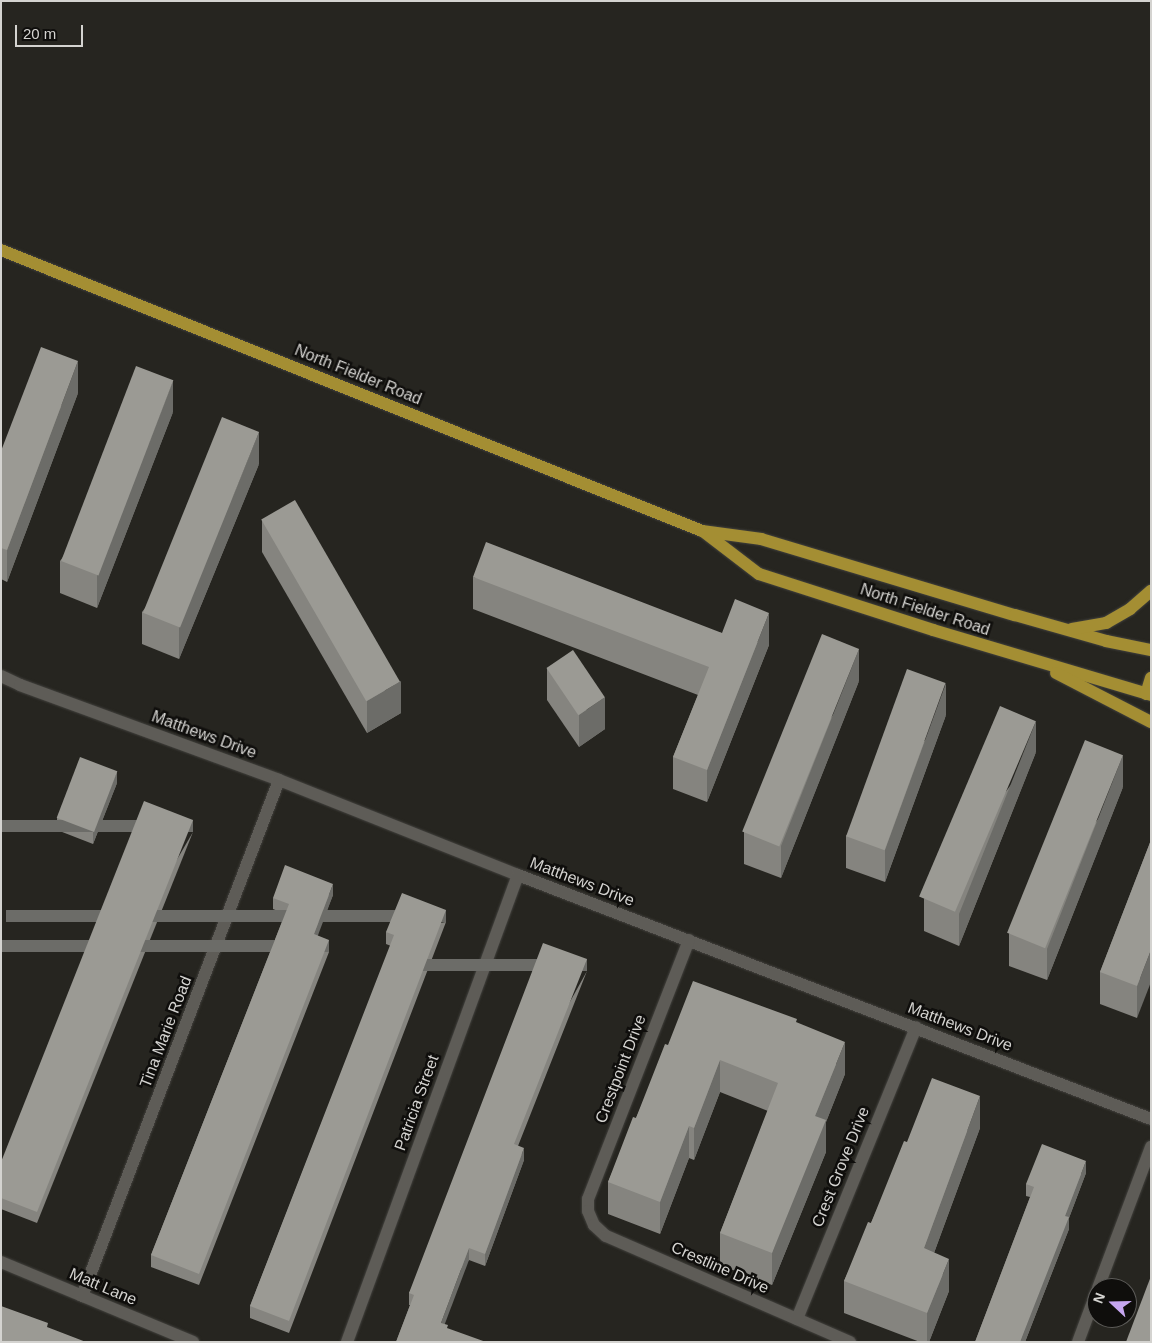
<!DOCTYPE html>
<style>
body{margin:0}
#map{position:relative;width:1152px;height:1343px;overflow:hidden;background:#262520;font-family:Helvetica,sans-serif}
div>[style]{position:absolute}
.roads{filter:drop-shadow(0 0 1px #42413d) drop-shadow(0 0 1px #42413d)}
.minor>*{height:12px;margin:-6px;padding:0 6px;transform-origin:6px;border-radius:6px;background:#5e5c57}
.major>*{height:12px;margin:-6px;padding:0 6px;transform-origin:6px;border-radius:6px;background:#a48e33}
.wall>*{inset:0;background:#85847f}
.shaded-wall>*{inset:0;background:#6c6c68;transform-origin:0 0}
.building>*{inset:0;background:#9b9a94;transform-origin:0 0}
span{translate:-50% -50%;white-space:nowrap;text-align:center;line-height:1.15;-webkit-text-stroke:5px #0f0e0c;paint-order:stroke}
.street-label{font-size:16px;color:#d4d3d0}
.frame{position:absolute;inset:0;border:2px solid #d4d3d0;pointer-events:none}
.north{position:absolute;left:1087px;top:1278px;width:50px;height:50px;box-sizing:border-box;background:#0f0e0c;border:1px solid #5e5d5a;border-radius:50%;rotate:291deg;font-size:14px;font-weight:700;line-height:20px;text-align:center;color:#d4d3d0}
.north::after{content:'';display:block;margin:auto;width:18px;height:22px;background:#c6a6f0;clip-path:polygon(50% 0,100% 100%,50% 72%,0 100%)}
.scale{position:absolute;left:15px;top:25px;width:68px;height:22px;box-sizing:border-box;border:2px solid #d4d3d0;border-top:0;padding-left:6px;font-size:15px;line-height:18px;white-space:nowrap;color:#d4d3d0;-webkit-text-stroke:4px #0f0e0c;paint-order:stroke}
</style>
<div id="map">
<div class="roads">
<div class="minor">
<i style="left:1px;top:676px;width:21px;rotate:25deg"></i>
<i style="left:20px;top:685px;width:276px;rotate:20.1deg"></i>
<i style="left:279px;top:780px;width:257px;rotate:21.7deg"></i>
<i style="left:518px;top:875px;width:678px;rotate:21.08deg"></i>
<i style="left:689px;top:940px;width:278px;rotate:111.3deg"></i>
<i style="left:588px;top:1199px;width:12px;rotate:90deg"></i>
<i style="left:588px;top:1211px;width:15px;rotate:67deg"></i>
<i style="left:594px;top:1225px;width:16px;rotate:43deg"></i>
<i style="left:606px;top:1236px;width:266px;rotate:23.5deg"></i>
<i style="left:1px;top:1262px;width:208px;rotate:22.6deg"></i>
<i style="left:1098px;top:1288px;width:151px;rotate:-69.4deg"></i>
<i style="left:82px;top:1296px;width:552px;rotate:-69.1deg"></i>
<i style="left:797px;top:1319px;width:315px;rotate:-67.8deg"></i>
<i style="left:347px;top:1342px;width:497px;rotate:-69.9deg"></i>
<i style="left:1078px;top:1342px;width:54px;rotate:-69.6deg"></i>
</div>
<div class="major">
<i style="left:1px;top:250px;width:755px;rotate:21.84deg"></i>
<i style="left:702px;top:531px;width:60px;rotate:7.7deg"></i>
<i style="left:761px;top:539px;width:265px;rotate:16.7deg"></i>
<i style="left:1015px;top:615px;width:95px;rotate:15.9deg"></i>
<i style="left:1106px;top:641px;width:46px;rotate:11.3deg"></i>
<i style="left:704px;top:532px;width:69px;rotate:37.4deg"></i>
<i style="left:759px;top:574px;width:183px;rotate:17.8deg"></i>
<i style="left:933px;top:630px;width:227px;rotate:16.6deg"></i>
<i style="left:1072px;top:629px;width:35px;rotate:-10deg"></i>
<i style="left:1106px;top:623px;width:28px;rotate:-30deg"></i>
<i style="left:1130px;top:609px;width:28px;rotate:-41deg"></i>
<i style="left:1056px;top:673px;width:107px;rotate:27.3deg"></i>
<i style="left:1146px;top:694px;width:17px;rotate:-73deg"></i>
</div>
</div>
<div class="wall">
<i style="clip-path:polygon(78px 393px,7px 582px,1px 579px,1px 451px)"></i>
<i style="clip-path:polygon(173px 412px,97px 608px,60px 593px,60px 561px)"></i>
<i style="clip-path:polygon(259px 464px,179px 659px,142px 644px,142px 612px)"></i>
<i style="clip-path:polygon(262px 520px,401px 713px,367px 733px,262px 552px)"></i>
<i style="clip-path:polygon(473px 577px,722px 633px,769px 645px,707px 802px,673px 789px,673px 757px,698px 695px,473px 609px)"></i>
<i style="clip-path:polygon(547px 668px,605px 729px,579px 747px,547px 700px)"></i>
<i style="clip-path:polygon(859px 681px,781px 878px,744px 864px,744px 832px)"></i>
<i style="clip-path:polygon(946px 715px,885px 882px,846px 868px,846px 836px)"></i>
<i style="clip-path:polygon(1036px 752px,959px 946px,924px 931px,924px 899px)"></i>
<i style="clip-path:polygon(117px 783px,93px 844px,57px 830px,57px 818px)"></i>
<i style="clip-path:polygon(1123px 787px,1047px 980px,1009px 966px,1009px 934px)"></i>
<i style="clip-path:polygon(193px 832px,37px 1223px,1px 1209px,1px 1162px)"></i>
<i style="clip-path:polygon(1151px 840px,1137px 1018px,1100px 1004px,1100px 972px)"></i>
<i style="clip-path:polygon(333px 895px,317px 935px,329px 952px,199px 1285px,151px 1267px,151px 1255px,285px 914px,273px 909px,273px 898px)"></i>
<i style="clip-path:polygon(446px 922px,289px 1333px,250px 1318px,250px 1306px,391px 946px,386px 944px,386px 932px)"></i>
<i style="clip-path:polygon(587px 971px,518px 1146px,524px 1160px,485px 1266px,469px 1260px,396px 1342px,410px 1305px,409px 1305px,409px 1293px)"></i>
<i style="clip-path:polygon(797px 1023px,845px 1074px,826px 1122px,826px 1152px,772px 1285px,720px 1265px,720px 1233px,768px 1111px,720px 1092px,694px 1160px,689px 1158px,660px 1234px,608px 1214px,608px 1182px,668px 1045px)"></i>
<i style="clip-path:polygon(980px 1128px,934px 1253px,949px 1291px,929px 1342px,920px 1342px,844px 1313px,844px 1281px,871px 1223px,907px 1142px)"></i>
<i style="clip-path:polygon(1086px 1173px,1069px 1218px,1069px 1229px,1025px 1342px,975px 1342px,1030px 1197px,1026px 1196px,1026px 1184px)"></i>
</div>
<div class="shaded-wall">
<i style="clip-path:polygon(78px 361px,78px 393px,7px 582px,7px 550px)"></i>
<i style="clip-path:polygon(173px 380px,173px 412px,97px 608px,97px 576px)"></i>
<i style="clip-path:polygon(259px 432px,259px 464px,179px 659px,179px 627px)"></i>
<i style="clip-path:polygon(769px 613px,769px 645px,707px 802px,707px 770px)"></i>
<i style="clip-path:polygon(859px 649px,859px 681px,781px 878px,781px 846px)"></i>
<i style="clip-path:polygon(401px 681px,401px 713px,367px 733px,367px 701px)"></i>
<i style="clip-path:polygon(946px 683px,946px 715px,885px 882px,885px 850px)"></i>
<i style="clip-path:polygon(605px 697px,605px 729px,579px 747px,579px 715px)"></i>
<i style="clip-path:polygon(1036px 721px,1036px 752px,959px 946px,959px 914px)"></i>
<i style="clip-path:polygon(1123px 755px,1123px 787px,1047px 980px,1047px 949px)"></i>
<i style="clip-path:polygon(117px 771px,117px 783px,93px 844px,93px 832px)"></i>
<i style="left:193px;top:820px;width:12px;height:422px;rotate:90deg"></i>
<i style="clip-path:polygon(333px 884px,333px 895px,314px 946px,314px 934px)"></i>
<i style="left:446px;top:910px;width:12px;height:440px;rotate:90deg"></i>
<i style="left:329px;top:940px;width:12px;height:358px;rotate:90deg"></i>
<i style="clip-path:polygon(1151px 950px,1151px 982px,1137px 1018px,1137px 986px)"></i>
<i style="left:587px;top:959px;width:12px;height:199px;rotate:90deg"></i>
<i style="clip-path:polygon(845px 1042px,845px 1074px,826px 1122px,826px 1152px,772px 1285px,772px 1253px,815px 1116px)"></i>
<i style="clip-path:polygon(720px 1060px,720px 1092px,694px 1160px,694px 1128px)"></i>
<i style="clip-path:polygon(980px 1096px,980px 1128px,924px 1280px,924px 1248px)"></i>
<i style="clip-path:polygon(689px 1126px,689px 1158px,660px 1234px,660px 1202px)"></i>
<i style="clip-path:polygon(524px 1148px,524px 1160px,485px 1266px,485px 1254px)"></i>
<i style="clip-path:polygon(1086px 1161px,1086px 1173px,1069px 1218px,1069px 1229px,1025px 1342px,1020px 1342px,1065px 1216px)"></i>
<i style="clip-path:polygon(469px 1248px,469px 1260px,441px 1334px,441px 1323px)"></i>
<i style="clip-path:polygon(949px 1259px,949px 1291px,929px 1342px,927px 1342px,927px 1313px)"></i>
</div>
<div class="building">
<i style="clip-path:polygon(41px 347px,78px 361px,7px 550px,1px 548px,1px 451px)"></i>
<i style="left:136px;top:366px;width:40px;height:209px;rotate:21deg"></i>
<i style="left:222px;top:417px;width:40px;height:211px;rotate:22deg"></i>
<i style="left:295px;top:500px;width:210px;height:39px;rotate:60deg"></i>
<i style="clip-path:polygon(486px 542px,722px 633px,735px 599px,769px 613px,707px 770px,673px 757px,709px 667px,473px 577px)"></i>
<i style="left:822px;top:634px;width:40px;height:213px;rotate:22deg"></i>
<i style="left:573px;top:650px;width:57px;height:32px;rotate:56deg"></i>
<i style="left:907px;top:669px;width:41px;height:178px;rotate:20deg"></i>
<i style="left:1000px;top:706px;width:39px;height:207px;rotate:23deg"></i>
<i style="left:1085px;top:740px;width:41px;height:208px;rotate:22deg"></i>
<i style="left:80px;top:757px;width:40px;height:65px;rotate:21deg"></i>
<i style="clip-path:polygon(144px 801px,193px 820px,37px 1212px,1px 1198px,1px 1162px)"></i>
<i style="clip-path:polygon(1151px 840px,1151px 950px,1137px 986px,1100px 972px)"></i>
<i style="clip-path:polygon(285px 865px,333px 884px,314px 934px,329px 940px,199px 1274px,151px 1255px,289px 904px,273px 898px)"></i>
<i style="clip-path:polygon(402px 893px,446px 910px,289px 1321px,250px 1306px,394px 935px,386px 932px)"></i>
<i style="clip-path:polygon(543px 943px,587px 959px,514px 1144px,524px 1148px,485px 1254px,469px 1248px,441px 1323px,448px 1325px,447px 1328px,486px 1342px,396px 1342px,414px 1295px,409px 1293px)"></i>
<i style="clip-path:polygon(693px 981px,797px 1019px,796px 1022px,845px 1042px,815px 1116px,826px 1120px,772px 1253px,720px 1233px,778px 1083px,720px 1060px,694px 1128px,689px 1126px,660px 1202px,608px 1182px,633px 1117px,636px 1118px,665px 1044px,668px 1045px)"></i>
<i style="clip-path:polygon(932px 1078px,980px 1096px,924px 1248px,949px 1259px,927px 1313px,844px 1281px,868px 1222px,871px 1223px,904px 1141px,907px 1142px)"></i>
<i style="clip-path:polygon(1042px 1144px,1086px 1161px,1065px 1216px,1069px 1217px,1020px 1342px,975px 1342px,1034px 1187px,1026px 1184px)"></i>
<i style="clip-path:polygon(1151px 1276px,1151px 1342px,1126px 1342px)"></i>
<i style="clip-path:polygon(1px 1306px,48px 1323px,47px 1327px,86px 1342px,1px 1342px)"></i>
</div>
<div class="street-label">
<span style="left:358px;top:375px;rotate:22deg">North Fielder Road</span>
<span style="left:925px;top:610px;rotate:18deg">North Fielder Road</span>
<span style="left:204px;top:735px;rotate:20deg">Matthews Drive</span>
<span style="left:582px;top:882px;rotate:21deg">Matthews Drive</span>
<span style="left:960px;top:1027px;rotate:21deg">Matthews Drive</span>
<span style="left:166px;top:1032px;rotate:-69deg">Tina Marie Road</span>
<span style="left:621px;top:1069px;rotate:-69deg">Crestpoint Drive</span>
<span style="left:417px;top:1103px;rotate:-70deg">Patricia Street</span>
<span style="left:841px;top:1167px;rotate:-68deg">Crest Grove Drive</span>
<span style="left:720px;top:1268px;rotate:24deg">Crestline Drive</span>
<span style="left:103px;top:1287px;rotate:23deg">Matt Lane</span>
</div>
<div class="frame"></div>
<div class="north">N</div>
<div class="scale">20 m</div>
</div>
